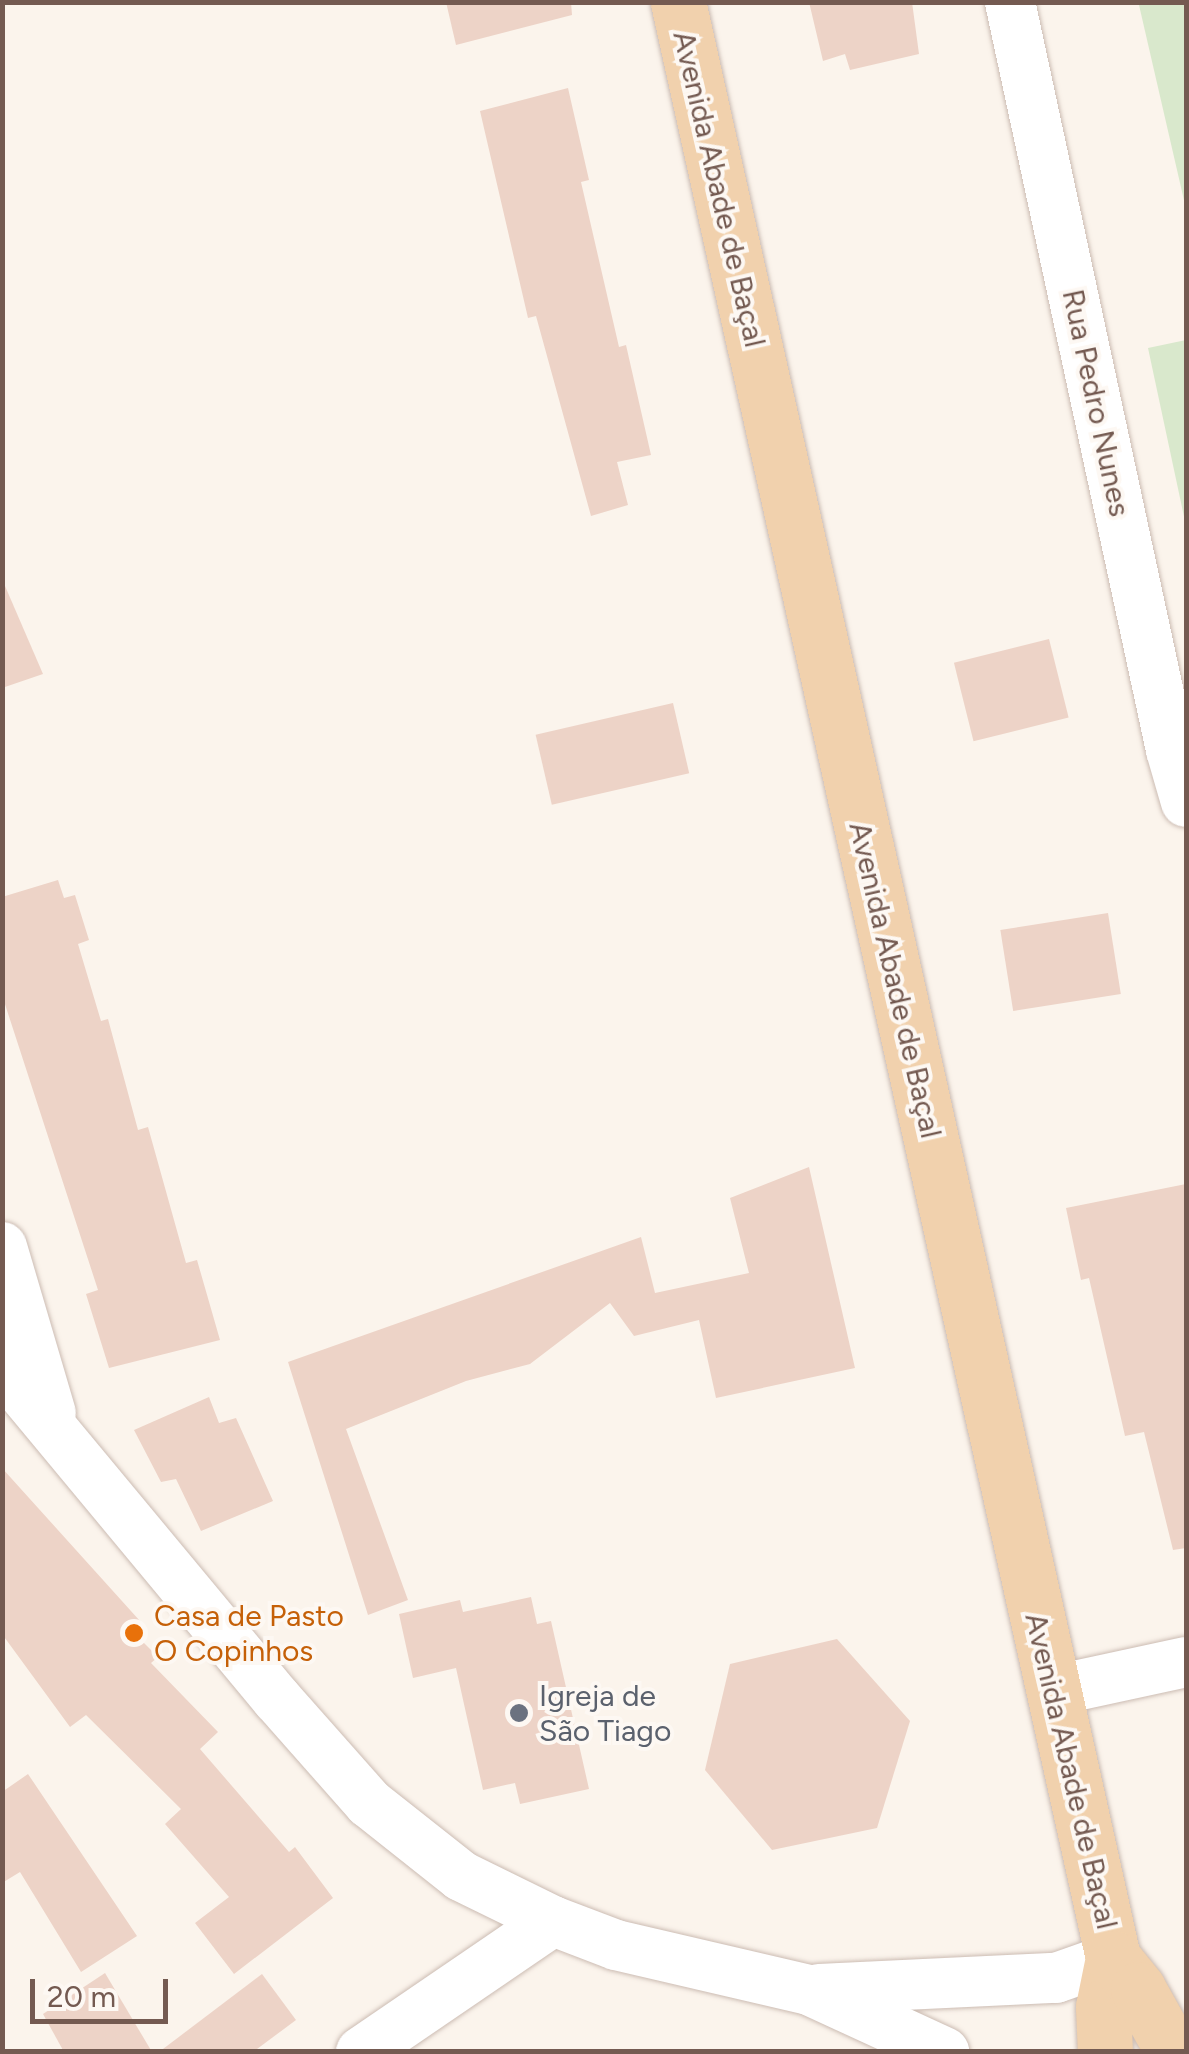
<!DOCTYPE html>
<meta charset="utf-8">
<style>
body{margin:0}
#map{position:relative;width:1189px;height:2054px;overflow:hidden;background:#fbf4ec;font-family:Figtree,sans-serif}
div>[style]{position:absolute}
.green>*{inset:0;background:#d9e8cc}
.building>*{inset:0;background:#edd3c7;transform-origin:0 0}
.roads{filter:drop-shadow(0 0 2px #ccbcb3) drop-shadow(0 0 2px #ccbcb3)}
.minor>*{height:50px;margin:-25px;padding:0 25px;transform-origin:25px;border-radius:25px;background:#fff}
.primary>*{height:55px;margin:-27.5px;padding:0 27.5px;transform-origin:27.5px;border-radius:27.5px;background:#f1d1ad}
.dots>*{width:28px;height:28px;translate:-50% -50%;box-sizing:border-box;border:5px solid #fdf8f3;border-radius:50%}
span{translate:-50% -50%;white-space:nowrap;text-align:center;line-height:1.15;-webkit-text-stroke:8px #fdf8f3;paint-order:stroke}
.street-label{font-size:30px;color:#745a51}
.food-label{font-size:30px;color:#c56008}
.left{translate:0 -50%;text-align:left}
.worship-label{font-size:30px;color:#5b616d}
.frame{position:absolute;inset:0;border:5px solid #745a51;pointer-events:none}
.scale{position:absolute;left:30px;top:1979px;width:138px;height:45px;box-sizing:border-box;border:5px solid #745a51;border-top:0;padding-left:12px;font-size:30px;line-height:35px;white-space:nowrap;color:#745a51;-webkit-text-stroke:8px #fdf8f3;paint-order:stroke}
</style>
<div id="map">
<div class="green">
<i style="clip-path:polygon(1150px 3px,1186px 3px,1186px 209px,1139px 5px)"></i>
<i style="clip-path:polygon(1186px 340px,1186px 526px,1148px 348px)"></i>
</div>
<div class="building">
<i style="clip-path:polygon(446px 2px,571px 2px,572px 15px,456px 45px)"></i>
<i style="clip-path:polygon(809px 2px,912px 2px,919px 54px,850px 70px,845px 54px,823px 61px)"></i>
<i style="clip-path:polygon(568px 88px,589px 180px,581px 182px,619px 347px,626px 345px,651px 455px,617px 462px,628px 505px,591px 516px,536px 316px,528px 318px,480px 111px)"></i>
<i style="clip-path:polygon(2px 579px,43px 674px,2px 688px)"></i>
<i style="left:1049px;top:639px;width:81px;height:98px;rotate:76deg"></i>
<i style="left:673px;top:703px;width:72px;height:141px;rotate:77deg"></i>
<i style="clip-path:polygon(58px 880px,64px 898px,75px 895px,89px 940px,78px 944px,101px 1021px,108px 1019px,138px 1130px,148px 1127px,186px 1263px,197px 1260px,220px 1340px,109px 1368px,86px 1294px,98px 1290px,2px 995px,2px 897px)"></i>
<i style="left:1108px;top:913px;width:82px;height:109px;rotate:81deg"></i>
<i style="clip-path:polygon(809px 1167px,855px 1368px,716px 1398px,699px 1320px,634px 1336px,610px 1303px,530px 1364px,466px 1381px,346px 1429px,408px 1600px,368px 1615px,288px 1362px,641px 1237px,655px 1293px,749px 1273px,730px 1198px)"></i>
<i style="clip-path:polygon(1186px 1184px,1186px 1548px,1173px 1550px,1144px 1432px,1125px 1436px,1089px 1278px,1081px 1280px,1066px 1208px)"></i>
<i style="clip-path:polygon(209px 1397px,219px 1423px,236px 1418px,273px 1501px,201px 1531px,176px 1479px,161px 1482px,134px 1430px)"></i>
<i style="clip-path:polygon(2px 1468px,140px 1621px,131px 1630px,158px 1657px,151px 1663px,218px 1732px,200px 1749px,289px 1852px,295px 1847px,333px 1898px,234px 1974px,195px 1923px,229px 1897px,165px 1824px,181px 1809px,86px 1715px,70px 1727px,2px 1634px)"></i>
<i style="clip-path:polygon(531px 1597px,537px 1624px,551px 1621px,589px 1789px,520px 1804px,515px 1783px,483px 1790px,456px 1668px,413px 1678px,399px 1614px,460px 1600px,463px 1612px)"></i>
<i style="clip-path:polygon(837px 1639px,910px 1721px,877px 1828px,772px 1850px,705px 1770px,730px 1664px)"></i>
<i style="clip-path:polygon(28px 1774px,137px 1936px,81px 1972px,20px 1872px,2px 1883px,2px 1792px)"></i>
<i style="clip-path:polygon(105px 1973px,152px 2052px,64px 2052px,43px 2014px)"></i>
<i style="clip-path:polygon(262px 1974px,296px 2020px,253px 2052px,159px 2052px)"></i>
</div>
<div class="roads">
<div class="minor">
<i style="left:1010px;top:2px;width:765px;rotate:77.85deg"></i>
<i style="left:1171px;top:750px;width:54px;rotate:73.9deg"></i>
<i style="left:2px;top:1247px;width:173px;rotate:73.6deg"></i>
<i style="left:2px;top:1368px;width:430px;rotate:50.3deg"></i>
<i style="left:277px;top:1699px;width:139px;rotate:48.5deg"></i>
<i style="left:369px;top:1803px;width:117px;rotate:38.4deg"></i>
<i style="left:461px;top:1876px;width:102px;rotate:26.1deg"></i>
<i style="left:553px;top:1921px;width:67px;rotate:20.9deg"></i>
<i style="left:616px;top:1945px;width:198px;rotate:13.1deg"></i>
<i style="left:809px;top:1990px;width:149px;rotate:24.7deg"></i>
<i style="left:1052px;top:1691px;width:137px;rotate:-12.2deg"></i>
<i style="left:819px;top:1989px;width:237px;rotate:-2.7deg"></i>
<i style="left:1056px;top:1978px;width:60px;rotate:-19.3deg"></i>
<i style="left:361px;top:2052px;width:232px;rotate:-34.3deg"></i>
</div>
<div class="primary">
<i style="left:678px;top:2px;width:2004px;rotate:77.46deg"></i>
<i style="left:1113px;top:1958px;width:50px;rotate:101.5deg"></i>
<i style="left:1103px;top:2007px;width:45px;rotate:87.5deg"></i>
<i style="left:1113px;top:1958px;width:40px;rotate:51deg"></i>
<i style="left:1138px;top:1989px;width:72px;rotate:60.9deg"></i>
</div>
</div>
<div class="dots">
<i style="left:134px;top:1633px;background:#e8710a"></i>
<i style="left:519px;top:1713px;background:#6b7280"></i>
</div>
<div class="street-label">
<span style="left:719px;top:189px;rotate:77deg">Avenida Abade de Baçal</span>
<span style="left:1096px;top:403px;rotate:78deg">Rua Pedro Nunes</span>
<span style="left:895px;top:980px;rotate:77deg">Avenida Abade de Baçal</span>
<span style="left:1071px;top:1771px;rotate:77deg">Avenida Abade de Baçal</span>
</div>
<div class="food-label">
<span class="left" style="left:154px;top:1633px">Casa de Pasto<br>O Copinhos</span>
</div>
<div class="worship-label">
<span class="left" style="left:539px;top:1713px">Igreja de<br>São Tiago</span>
</div>
<div class="frame"></div>
<div class="scale">20 m</div>
</div>
